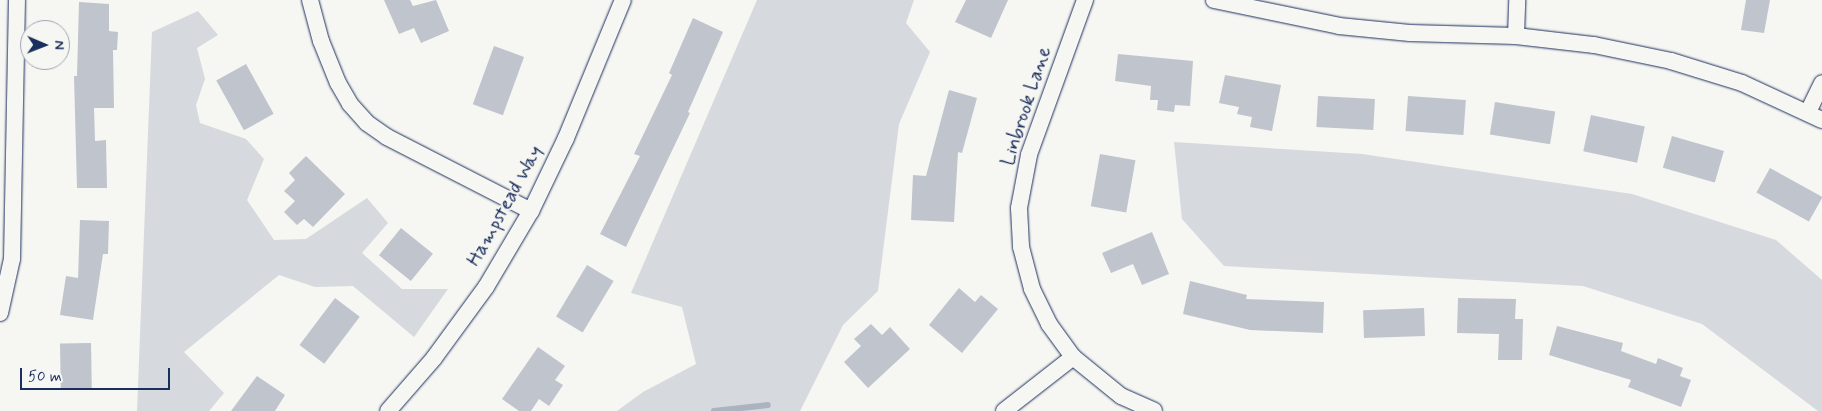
<!DOCTYPE html>
<style>
body{margin:0}
#map{position:relative;width:1822px;height:411px;overflow:hidden;background:#f6f6f2;font-family:Mynerve,sans-serif}
div>[style]{position:absolute}
.green>*{inset:0;background:#d6d9dd}
.stream>*{height:6px;margin:-3px;padding:0 3px;transform-origin:3px;border-radius:3px;background:#abb2c0}
.building>*{inset:0;background:#c0c4cd;transform-origin:0 0}
.roads{filter:drop-shadow(0 0 1px #1b2f5e) drop-shadow(0 0 1px #1b2f5e)}
.street>*{height:16px;margin:-8px;padding:0 8px;transform-origin:8px;border-radius:8px;background:#f6f6f2}
span{translate:-50% -50%;white-space:nowrap;text-align:center;line-height:1.15;-webkit-text-stroke:4px #f6f6f2;paint-order:stroke}
.street-label{font-size:20px;color:#1b2f5e}
.north{position:absolute;left:20px;top:20px;width:50px;height:50px;box-sizing:border-box;background:#f6f6f2;border:1px solid #9ea6b7;border-radius:50%;rotate:91deg;font-size:14px;font-weight:700;line-height:20px;text-align:center;color:#1b2f5e}
.north::after{content:'';display:block;margin:auto;width:18px;height:22px;background:#1b2f5e;clip-path:polygon(50% 0,100% 100%,50% 72%,0 100%)}
.scale{position:absolute;left:20px;top:368px;width:150px;height:22px;box-sizing:border-box;border:2px solid #1b2f5e;border-top:0;padding-left:6px;font-size:15px;line-height:18px;white-space:nowrap;color:#1b2f5e;-webkit-text-stroke:4px #f6f6f2;paint-order:stroke}
</style>
<div id="map">
<div class="green">
<i style="clip-path:polygon(757px 0,914px 0,906px 23px,930px 52px,899px 124px,878px 291px,843px 325px,800px 411px,617px 411px,643px 392px,696px 364px,682px 307px,631px 293px)"></i>
<i style="clip-path:polygon(198px 11px,218px 35px,197px 48px,205px 79px,196px 105px,200px 123px,246px 139px,264px 159px,247px 200px,274px 240px,306px 239px,367px 198px,388px 223px,362px 253px,402px 289px,448px 289px,414px 337px,353px 286px,315px 287px,279px 275px,184px 352px,224px 393px,209px 411px,137px 411px,152px 32px)"></i>
<i style="clip-path:polygon(1174px 142px,1362px 154px,1632px 194px,1776px 240px,1822px 280px,1822px 411px,1818px 411px,1702px 324px,1583px 286px,1224px 266px,1182px 219px)"></i>
</div>
<div class="stream">
<i style="left:714px;top:411px;width:54px;rotate:-6.3deg"></i>
</div>
<div class="building">
<i style="clip-path:polygon(384px 0,410px 0,413px 6px,436px 0,449px 31px,421px 43px,414px 28px,399px 34px)"></i>
<i style="clip-path:polygon(966px 0,1008px 0,991px 38px,955px 22px)"></i>
<i style="clip-path:polygon(1746px 0,1770px 0,1764px 33px,1741px 30px)"></i>
<i style="clip-path:polygon(79px 2px,109px 4px,109px 31px,118px 32px,117px 50px,113px 50px,114px 108px,94px 108px,95px 141px,106px 140px,107px 188px,77px 188px,74px 76px,77px 76px)"></i>
<i style="clip-path:polygon(693px 18px,723px 32px,688px 112px,690px 113px,626px 247px,600px 234px,640px 156px,634px 154px,672px 75px,669px 73px)"></i>
<i style="left:494px;top:46px;width:32px;height:62px;rotate:20deg"></i>
<i style="clip-path:polygon(1118px 54px,1193px 61px,1190px 106px,1175px 105px,1174px 112px,1157px 110px,1158px 100px,1150px 100px,1151px 86px,1115px 81px)"></i>
<i style="left:246px;top:64px;width:57px;height:34px;rotate:61deg"></i>
<i style="clip-path:polygon(1225px 75px,1281px 85px,1272px 131px,1250px 127px,1252px 117px,1237px 114px,1239px 107px,1219px 103px)"></i>
<i style="clip-path:polygon(949px 90px,977px 98px,962px 153px,958px 152px,954px 222px,911px 220px,913px 175px,926px 176px)"></i>
<i style="left:1318px;top:96px;width:57px;height:31px;rotate:3deg"></i>
<i style="left:1408px;top:96px;width:58px;height:35px;rotate:4deg"></i>
<i style="left:1495px;top:102px;width:61px;height:33px;rotate:9deg"></i>
<i style="left:1591px;top:115px;width:55px;height:37px;rotate:12deg"></i>
<i style="left:1672px;top:136px;width:54px;height:33px;rotate:16deg"></i>
<i style="left:1100px;top:154px;width:36px;height:53px;rotate:10deg"></i>
<i style="clip-path:polygon(306px 156px,345px 194px,313px 227px,304px 219px,297px 225px,284px 212px,295px 201px,284px 191px,295px 180px,289px 173px)"></i>
<i style="left:1770px;top:168px;width:60px;height:28px;rotate:29deg"></i>
<i style="clip-path:polygon(80px 220px,109px 221px,108px 254px,103px 254px,93px 320px,60px 315px,66px 276px,78px 278px)"></i>
<i style="left:401px;top:228px;width:41px;height:35px;rotate:39deg"></i>
<i style="clip-path:polygon(1152px 232px,1169px 274px,1142px 285px,1133px 264px,1111px 273px,1102px 253px)"></i>
<i style="left:587px;top:265px;width:31px;height:60px;rotate:31deg"></i>
<i style="clip-path:polygon(1190px 281px,1247px 295px,1246px 299px,1324px 302px,1323px 333px,1250px 330px,1183px 314px)"></i>
<i style="clip-path:polygon(959px 288px,975px 302px,981px 295px,998px 309px,962px 353px,929px 325px)"></i>
<i style="left:335px;top:298px;width:31px;height:59px;rotate:37deg"></i>
<i style="clip-path:polygon(1458px 298px,1516px 299px,1515px 319px,1523px 319px,1522px 360px,1498px 360px,1499px 334px,1457px 333px)"></i>
<i style="left:1424px;top:308px;width:28px;height:61px;rotate:88deg"></i>
<i style="clip-path:polygon(871px 324px,882px 335px,890px 327px,910px 349px,868px 388px,844px 362px,861px 346px,854px 339px)"></i>
<i style="clip-path:polygon(1557px 326px,1623px 343px,1621px 351px,1656px 364px,1658px 358px,1683px 368px,1680px 376px,1691px 380px,1681px 407px,1628px 387px,1631px 380px,1549px 355px)"></i>
<i style="left:91px;top:343px;width:45px;height:31px;rotate:89deg"></i>
<i style="clip-path:polygon(538px 347px,565px 366px,555px 380px,563px 385px,549px 406px,539px 399px,531px 411px,519px 411px,502px 399px)"></i>
<i style="clip-path:polygon(257px 376px,285px 395px,275px 411px,231px 411px)"></i>
</div>
<div class="roads">
<div class="street">
<i style="left:310px;top:0;width:42px;rotate:75deg"></i>
<i style="left:321px;top:41px;width:45px;rotate:68deg"></i>
<i style="left:338px;top:83px;width:24px;rotate:60deg"></i>
<i style="left:350px;top:104px;width:25px;rotate:48deg"></i>
<i style="left:367px;top:123px;width:24px;rotate:35deg"></i>
<i style="left:387px;top:137px;width:162px;rotate:27.2deg"></i>
<i style="left:1085px;top:0;width:165px;rotate:109.9deg"></i>
<i style="left:1029px;top:155px;width:54px;rotate:100.7deg"></i>
<i style="left:1019px;top:208px;width:39px;rotate:87deg"></i>
<i style="left:1021px;top:247px;width:43px;rotate:75.3deg"></i>
<i style="left:1032px;top:289px;width:39px;rotate:64deg"></i>
<i style="left:1049px;top:324px;width:41px;rotate:54deg"></i>
<i style="left:1073px;top:357px;width:62px;rotate:39.1deg"></i>
<i style="left:1121px;top:396px;width:36px;rotate:24deg"></i>
<i style="left:1214px;top:0;width:128px;rotate:11.7deg"></i>
<i style="left:1339px;top:26px;width:71px;rotate:5.6deg"></i>
<i style="left:1410px;top:33px;width:106px;rotate:1.6deg"></i>
<i style="left:1516px;top:36px;width:79px;rotate:6.6deg"></i>
<i style="left:1594px;top:45px;width:79px;rotate:11.7deg"></i>
<i style="left:1671px;top:61px;width:74px;rotate:17.2deg"></i>
<i style="left:1742px;top:83px;width:88px;rotate:24.8deg"></i>
<i style="left:1516px;top:36px;width:36px;rotate:-88deg"></i>
<i style="left:1808px;top:112px;width:32px;rotate:-64deg"></i>
<i style="left:0;top:313px;width:55px;rotate:-77.5deg"></i>
<i style="left:12px;top:259px;width:259px;rotate:-88.9deg"></i>
<i style="left:388px;top:411px;width:70px;rotate:-49deg"></i>
<i style="left:434px;top:358px;width:88px;rotate:-53.8deg"></i>
<i style="left:486px;top:287px;width:88px;rotate:-59.4deg"></i>
<i style="left:531px;top:211px;width:81px;rotate:-64.4deg"></i>
<i style="left:566px;top:138px;width:149px;rotate:-67.6deg"></i>
<i style="left:1004px;top:411px;width:88px;rotate:-38deg"></i>
</div>
</div>
<div class="street-label">
<span style="left:1026px;top:106px;rotate:-72deg">Linbrook Lane</span>
<span style="left:505px;top:206px;rotate:-61deg">Hampstead Way</span>
</div>
<div class="north">N</div>
<div class="scale">50 m</div>
</div>
